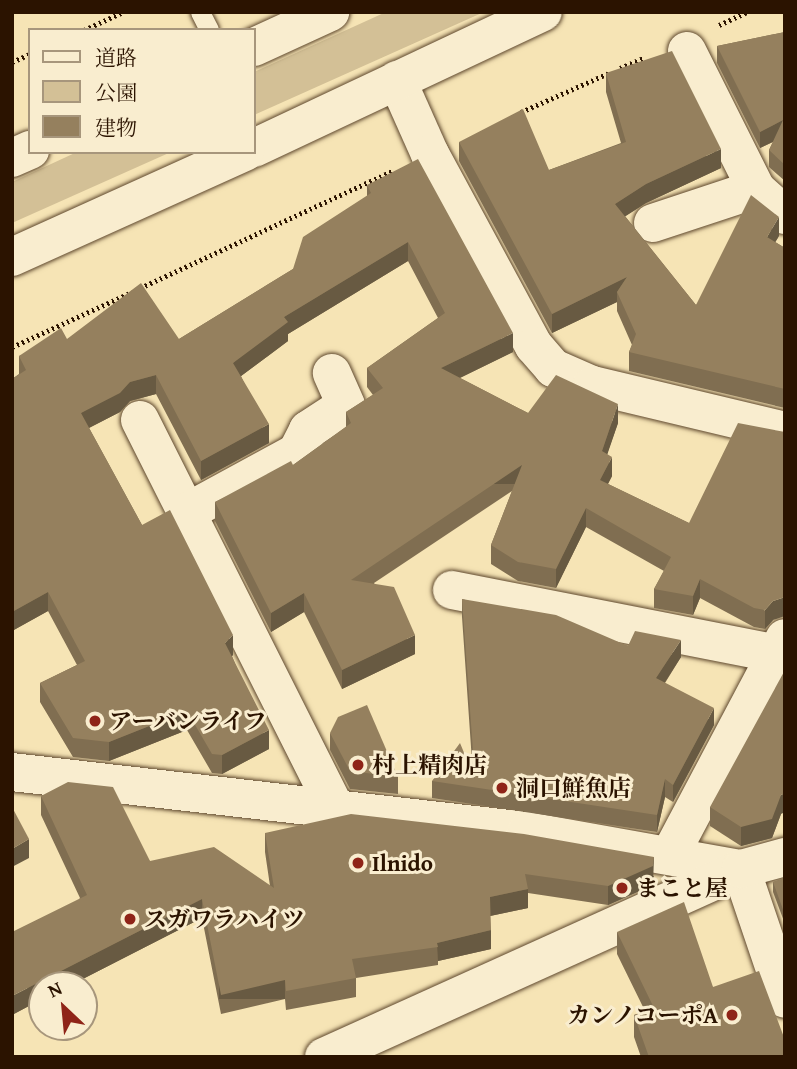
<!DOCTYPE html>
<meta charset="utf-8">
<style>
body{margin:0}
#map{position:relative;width:797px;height:1069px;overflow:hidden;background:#f6e4b5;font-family:"Gentium Book Plus","Noto Serif JP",serif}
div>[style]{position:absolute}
.green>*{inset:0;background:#d3c096}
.path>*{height:4.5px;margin-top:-2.25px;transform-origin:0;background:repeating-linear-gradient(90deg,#2b1300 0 2px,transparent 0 5.5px)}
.roads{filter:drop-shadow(0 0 2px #5e472d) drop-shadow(0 0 2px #5e472d)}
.service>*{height:19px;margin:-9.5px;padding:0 9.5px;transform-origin:9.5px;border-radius:9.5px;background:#f9edcf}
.minor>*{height:38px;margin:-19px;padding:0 19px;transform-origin:19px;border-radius:19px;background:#f9edcf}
.tertiary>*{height:38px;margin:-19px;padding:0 19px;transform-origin:19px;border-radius:19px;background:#f9edcf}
.wall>*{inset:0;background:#806e51}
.shaded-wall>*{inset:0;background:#685a42;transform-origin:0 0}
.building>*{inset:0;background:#95805e}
.dots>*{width:19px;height:19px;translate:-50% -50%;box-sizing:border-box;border:4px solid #f9edcf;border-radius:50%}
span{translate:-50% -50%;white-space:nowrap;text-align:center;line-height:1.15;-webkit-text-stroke:6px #f9edcf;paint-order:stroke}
.poi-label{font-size:23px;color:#2b1300;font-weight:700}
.left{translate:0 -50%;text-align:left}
.right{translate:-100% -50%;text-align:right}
.frame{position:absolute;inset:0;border:14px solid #2b1300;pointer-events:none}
.legend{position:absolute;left:28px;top:28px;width:228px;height:126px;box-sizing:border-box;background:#f9edcf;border:2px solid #a7967c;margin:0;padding:9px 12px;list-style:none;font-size:21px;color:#2b1300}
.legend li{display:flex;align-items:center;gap:14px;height:35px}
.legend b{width:35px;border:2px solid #a7967c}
.north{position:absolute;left:28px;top:971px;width:70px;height:70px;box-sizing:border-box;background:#f9edcf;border:2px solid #a7967c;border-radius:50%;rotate:334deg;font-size:19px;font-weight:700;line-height:28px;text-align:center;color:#2b1300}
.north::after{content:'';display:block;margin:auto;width:24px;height:32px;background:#8f2418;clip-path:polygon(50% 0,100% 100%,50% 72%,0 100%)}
</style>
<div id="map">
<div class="green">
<i style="clip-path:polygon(386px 12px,484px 12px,254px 115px,254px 72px)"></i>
<i style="clip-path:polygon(77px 152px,171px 152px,12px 223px,12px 182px)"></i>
</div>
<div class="path">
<i style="left:719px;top:25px;width:31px;rotate:-25deg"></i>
<i style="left:84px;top:30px;width:43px;rotate:-24.8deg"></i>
<i style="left:12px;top:62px;width:20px;rotate:-24deg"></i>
<i style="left:620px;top:68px;width:26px;rotate:-23deg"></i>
<i style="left:521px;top:112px;width:96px;rotate:-23.9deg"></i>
<i style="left:140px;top:288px;width:278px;rotate:-24.9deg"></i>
<i style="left:12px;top:347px;width:132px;rotate:-24.6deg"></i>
</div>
<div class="roads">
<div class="service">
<i style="left:200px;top:12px;width:20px;rotate:63deg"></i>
</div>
<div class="minor">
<i style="left:687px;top:51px;width:154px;rotate:63.4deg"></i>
<i style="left:756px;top:189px;width:39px;rotate:42deg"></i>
<i style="left:397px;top:80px;width:81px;rotate:66deg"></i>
<i style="left:430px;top:154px;width:218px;rotate:61.6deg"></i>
<i style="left:534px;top:346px;width:29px;rotate:49deg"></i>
<i style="left:553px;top:368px;width:43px;rotate:23.6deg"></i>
<i style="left:592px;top:385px;width:198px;rotate:13.4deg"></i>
<i style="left:653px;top:223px;width:108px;rotate:-18.3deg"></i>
<i style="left:140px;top:420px;width:436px;rotate:63.3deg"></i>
<i style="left:189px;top:511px;width:123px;rotate:-28.6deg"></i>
<i style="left:297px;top:452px;width:25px;rotate:-63deg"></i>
<i style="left:308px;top:430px;width:45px;rotate:-33.3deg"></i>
<i style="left:346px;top:405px;width:35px;rotate:-114deg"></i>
<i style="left:452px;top:590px;width:331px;rotate:11.1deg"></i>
<i style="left:12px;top:772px;width:518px;rotate:6.54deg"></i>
<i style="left:527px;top:831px;width:217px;rotate:10.1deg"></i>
<i style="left:671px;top:853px;width:243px;rotate:-62.1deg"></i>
<i style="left:741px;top:869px;width:137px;rotate:71.3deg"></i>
<i style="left:324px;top:1057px;width:457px;rotate:-24.3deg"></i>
<i style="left:741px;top:869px;width:46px;rotate:-15.3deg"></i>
</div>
<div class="tertiary">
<i style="left:254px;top:47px;width:84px;rotate:-24.7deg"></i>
<i style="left:254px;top:148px;width:319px;rotate:-25.2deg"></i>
<i style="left:12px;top:158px;width:20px;rotate:-24deg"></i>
<i style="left:12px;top:257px;width:256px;rotate:-24.3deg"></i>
</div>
</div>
<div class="wall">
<i style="clip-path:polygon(785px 32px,785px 181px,769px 167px,769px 150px,773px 142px,760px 148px,717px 63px,717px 46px)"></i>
<i style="clip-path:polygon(606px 73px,721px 168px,646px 203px,625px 216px,696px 305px,779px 236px,775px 242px,785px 248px,785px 408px,629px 371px,629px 352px,632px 345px,617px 311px,617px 302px,552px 333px,459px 161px,459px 142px,549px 170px,621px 143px,606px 92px)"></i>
<i style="clip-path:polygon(367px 185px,513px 352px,460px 378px,528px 413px,618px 423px,607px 454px,612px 476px,608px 484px,689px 523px,773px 620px,765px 629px,754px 627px,700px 598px,693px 615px,654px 608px,654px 589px,664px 571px,586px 527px,556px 588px,518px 581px,491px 564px,491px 545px,512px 491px,374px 583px,415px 654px,342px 689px,304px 612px,271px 632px,215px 521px,215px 502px,293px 465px,346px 427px,346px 412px,373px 395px,367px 387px,367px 368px,438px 318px,408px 261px,288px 334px,288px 341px,241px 376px,269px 443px,201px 480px,156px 394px,130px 401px,120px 412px,89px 428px,142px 525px,233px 655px,232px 656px,269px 749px,222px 774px,212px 773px,187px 730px,109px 761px,73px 757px,40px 702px,40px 683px,77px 665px,48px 611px,12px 631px,12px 379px,19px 374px,19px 356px,67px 339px,179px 339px,293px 269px,367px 196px)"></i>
<i style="clip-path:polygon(462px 599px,628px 646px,681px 657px,665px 683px,714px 725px,673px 802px,665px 797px,657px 832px,432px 798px,432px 781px,473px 776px,462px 617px)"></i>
<i style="clip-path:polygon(330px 733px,398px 777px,398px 794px,350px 789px,330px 750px)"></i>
<i style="clip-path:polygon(41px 796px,150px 861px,270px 886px,265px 852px,265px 833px,654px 876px,653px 885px,608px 905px,528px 893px,528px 908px,490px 916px,491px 949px,438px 961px,438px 965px,356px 978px,356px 997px,286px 1010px,285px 999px,221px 1014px,202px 918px,71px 985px,42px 985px,42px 999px,12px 1015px,80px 898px,41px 815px)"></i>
<i style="clip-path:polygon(710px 807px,781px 814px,772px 838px,741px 846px,710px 826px)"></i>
<i style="clip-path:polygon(785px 878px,785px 924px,773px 892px,773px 882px)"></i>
<i style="clip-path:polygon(617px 932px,713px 987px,785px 1057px,641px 1057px,634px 1037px,634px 1015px,645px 1011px,617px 954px)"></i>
</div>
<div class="shaded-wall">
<i style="clip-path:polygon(783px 120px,783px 137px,760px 148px,760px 132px)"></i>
<i style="clip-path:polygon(721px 149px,721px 168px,646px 203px,615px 223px,615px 204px,646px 184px)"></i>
<i style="clip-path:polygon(779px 217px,779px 236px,767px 256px,767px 237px)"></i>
<i style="clip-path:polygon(408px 242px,408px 261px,288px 334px,288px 341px,233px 382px,233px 363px,284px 317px)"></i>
<i style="clip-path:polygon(627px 277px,617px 292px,617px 302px,552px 333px,552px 314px)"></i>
<i style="clip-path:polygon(513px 333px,513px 352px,441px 387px,441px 368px)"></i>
<i style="clip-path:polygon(156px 375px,156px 394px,130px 401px,120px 412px,81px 432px,81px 413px,130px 382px)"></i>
<i style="clip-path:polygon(618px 404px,618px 423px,602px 470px,602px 451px)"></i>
<i style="clip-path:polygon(269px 424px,269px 443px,201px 480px,201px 461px)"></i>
<i style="clip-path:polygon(612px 457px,612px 476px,600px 499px,600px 480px)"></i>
<i style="left:522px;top:465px;width:19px;height:206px;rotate:90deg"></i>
<i style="clip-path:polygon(586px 508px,586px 527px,556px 588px,556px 569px)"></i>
<i style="clip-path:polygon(700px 579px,700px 598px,693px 615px,693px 596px)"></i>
<i style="clip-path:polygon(48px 592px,48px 611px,12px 631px,12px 612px)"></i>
<i style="clip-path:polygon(304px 593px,304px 612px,271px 632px,271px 613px)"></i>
<i style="clip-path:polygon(785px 597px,785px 616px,773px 620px,765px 629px,765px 610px,773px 601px)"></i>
<i style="clip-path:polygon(233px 635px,233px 655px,225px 662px,225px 643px)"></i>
<i style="clip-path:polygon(415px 635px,415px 654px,342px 689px,342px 670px)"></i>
<i style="clip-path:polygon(681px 640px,681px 657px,656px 696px,656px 678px)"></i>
<i style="clip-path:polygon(714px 708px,714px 725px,673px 802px,673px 785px)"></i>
<i style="clip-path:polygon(187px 711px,187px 730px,109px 761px,109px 742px)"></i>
<i style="clip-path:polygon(269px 730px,269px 749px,222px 774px,222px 755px)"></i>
<i style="clip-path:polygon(665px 779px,665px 797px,657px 832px,657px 815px)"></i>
<i style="clip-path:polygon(785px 793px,785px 812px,781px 814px,772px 838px,741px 846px,741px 827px,781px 795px)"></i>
<i style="clip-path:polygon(29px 839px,29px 858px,12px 867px,12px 849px)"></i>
<i style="clip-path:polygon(654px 857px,653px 885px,608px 905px,608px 886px)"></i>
<i style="clip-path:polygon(528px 889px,528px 908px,490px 916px,490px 897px)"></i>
<i style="clip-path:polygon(202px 899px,202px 918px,71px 985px,42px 985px,42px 999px,12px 1015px,12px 996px)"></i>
<i style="clip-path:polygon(491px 930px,491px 949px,438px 961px,437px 943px)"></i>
<i style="left:285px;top:980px;width:19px;height:66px;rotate:90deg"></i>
</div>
<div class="building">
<i style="clip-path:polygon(785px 32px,785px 165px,769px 150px,783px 120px,760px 132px,717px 46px)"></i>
<i style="clip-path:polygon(672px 51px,721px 149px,646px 184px,615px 204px,696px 305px,751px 195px,779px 217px,767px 237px,785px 248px,785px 389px,629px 352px,636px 334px,617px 292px,627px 277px,552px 314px,459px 142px,523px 109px,549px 170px,626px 142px,606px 73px)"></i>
<i style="clip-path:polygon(418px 159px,513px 333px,441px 368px,528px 413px,556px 375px,618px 404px,602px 451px,612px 457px,600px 480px,689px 523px,738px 423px,785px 432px,785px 597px,773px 601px,765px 610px,754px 608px,700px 579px,693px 596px,654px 589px,671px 557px,586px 508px,556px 569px,518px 562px,491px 545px,522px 465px,351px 580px,394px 587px,415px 635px,342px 670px,304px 593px,271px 613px,215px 502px,291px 461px,293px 465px,351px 423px,346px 412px,383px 388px,367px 368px,445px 313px,408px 242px,284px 317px,288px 322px,233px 363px,269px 424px,201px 461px,156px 375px,130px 382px,120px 393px,81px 413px,142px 525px,170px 510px,233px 635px,225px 643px,269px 730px,222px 755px,212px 754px,187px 711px,109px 742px,73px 738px,40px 683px,85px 661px,48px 592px,12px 612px,12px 379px,26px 370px,19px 356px,61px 328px,67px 339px,141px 283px,179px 339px,293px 269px,303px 237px,371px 193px,367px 185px)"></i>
<i style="clip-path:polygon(462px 599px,556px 615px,628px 646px,635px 631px,681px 640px,656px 678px,714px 708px,673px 785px,665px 779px,657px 815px,432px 781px,460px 743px,475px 779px)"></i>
<i style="clip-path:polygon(785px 670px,785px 793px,781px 795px,772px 819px,741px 827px,710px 807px)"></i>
<i style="clip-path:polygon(367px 705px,398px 777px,350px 771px,330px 733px,338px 717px)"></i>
<i style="clip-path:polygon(68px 782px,113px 787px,150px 861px,214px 847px,274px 888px,265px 833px,351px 814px,524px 834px,654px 857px,653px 866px,608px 886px,525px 874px,528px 889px,490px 897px,491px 930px,437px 943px,438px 947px,352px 959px,356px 978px,286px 991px,285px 980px,221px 995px,202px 899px,12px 996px,12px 932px,87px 895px,41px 796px)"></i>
<i style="clip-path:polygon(12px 807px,29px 839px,12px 849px)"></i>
<i style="clip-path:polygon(785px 878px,785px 915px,773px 882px)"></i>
<i style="clip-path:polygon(684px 902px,713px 987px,759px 971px,785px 1040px,785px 1057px,649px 1057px,634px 1015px,654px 1008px,617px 932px)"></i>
</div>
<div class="dots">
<i style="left:95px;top:721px;background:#8f2418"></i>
<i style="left:358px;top:765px;background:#8f2418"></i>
<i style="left:502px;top:788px;background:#8f2418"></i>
<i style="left:358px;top:863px;background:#8f2418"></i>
<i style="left:622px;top:888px;background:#8f2418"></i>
<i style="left:130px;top:919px;background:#8f2418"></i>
<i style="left:732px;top:1015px;background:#8f2418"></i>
</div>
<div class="poi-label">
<span class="left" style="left:109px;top:721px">アーバンライフ</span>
<span class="left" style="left:372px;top:765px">村上精肉店</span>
<span class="left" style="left:516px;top:788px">洞口鮮魚店</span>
<span class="left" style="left:372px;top:863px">Ilnido</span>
<span class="left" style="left:636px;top:888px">まこと屋</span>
<span class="left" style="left:144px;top:919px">スガワラハイツ</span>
<span class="right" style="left:718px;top:1015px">カンノコーポA</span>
</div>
<div class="frame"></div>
<ul class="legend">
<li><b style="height:9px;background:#f9edcf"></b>道路</li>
<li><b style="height:19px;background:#d3c096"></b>公園</li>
<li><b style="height:19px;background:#95805e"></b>建物</li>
</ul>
<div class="north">N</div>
</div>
